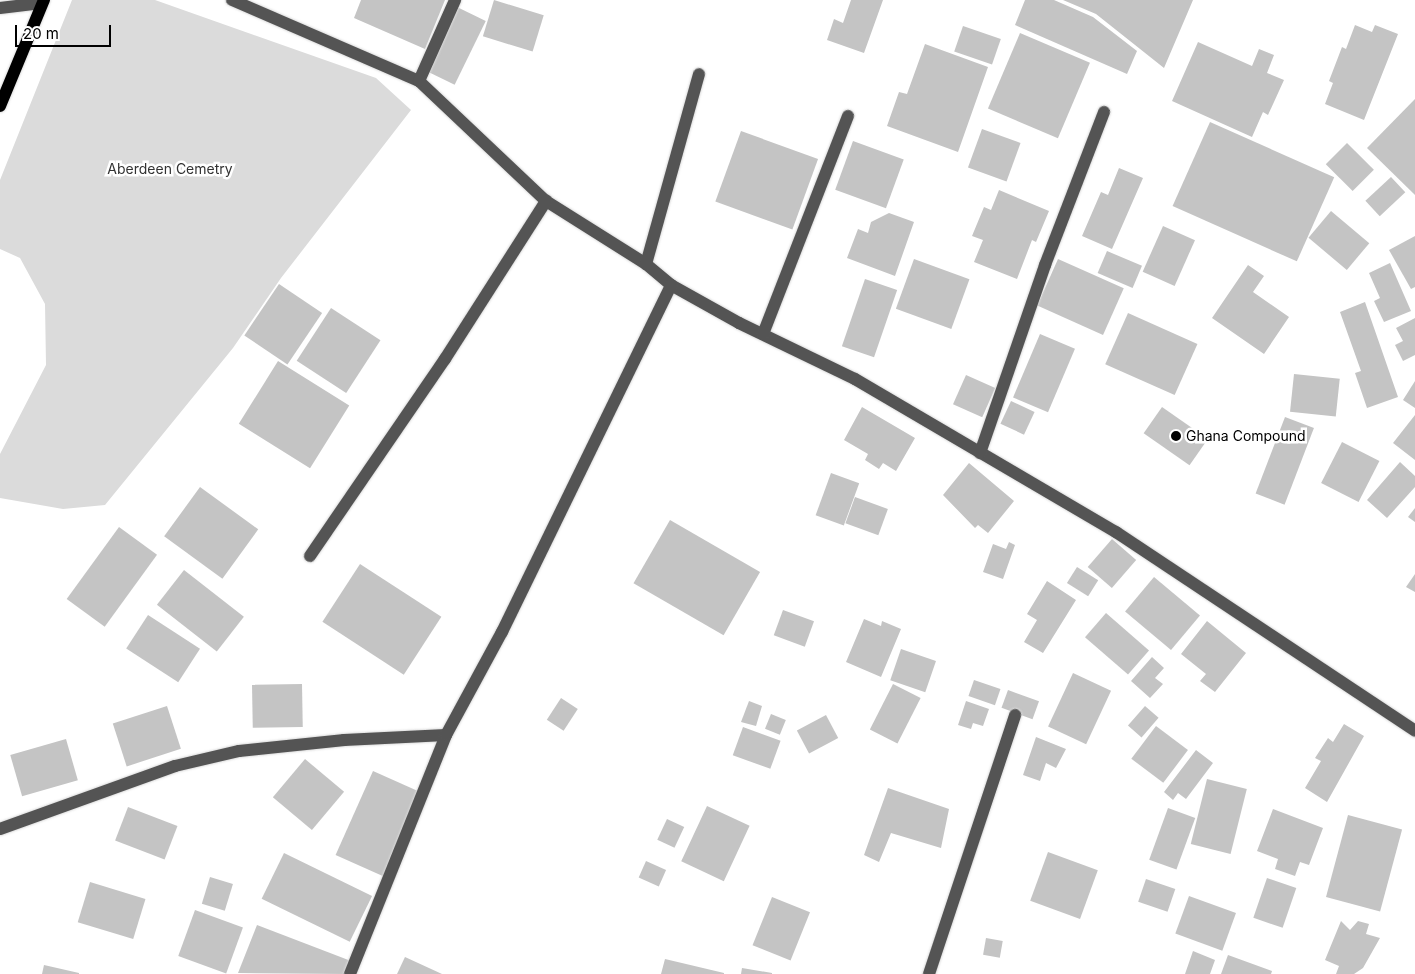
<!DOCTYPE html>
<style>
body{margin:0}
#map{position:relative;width:1415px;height:974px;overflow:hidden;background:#fff;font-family:Inter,sans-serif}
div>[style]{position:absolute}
.green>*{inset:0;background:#dbdbdb}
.building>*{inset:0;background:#c4c4c4;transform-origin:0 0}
.roads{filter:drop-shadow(0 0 1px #dbdbdb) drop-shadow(0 0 1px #dbdbdb)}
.minor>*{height:12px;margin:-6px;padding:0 6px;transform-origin:6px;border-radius:6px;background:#545454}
.major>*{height:12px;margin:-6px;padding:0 6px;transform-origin:6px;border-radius:6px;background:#000}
.dots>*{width:14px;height:14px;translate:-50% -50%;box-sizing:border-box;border:2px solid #fff;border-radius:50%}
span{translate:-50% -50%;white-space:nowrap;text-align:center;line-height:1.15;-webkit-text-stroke:5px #fff;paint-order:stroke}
.park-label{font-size:14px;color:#323232}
.poi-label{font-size:14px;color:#000}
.left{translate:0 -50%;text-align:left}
.scale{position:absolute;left:15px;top:25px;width:96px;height:22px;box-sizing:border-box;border:2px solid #000;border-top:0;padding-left:6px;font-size:15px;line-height:18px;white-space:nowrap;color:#000;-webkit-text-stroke:4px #fff;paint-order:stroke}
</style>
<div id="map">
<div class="green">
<i style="clip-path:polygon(72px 0,155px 0,376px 78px,411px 110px,281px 278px,233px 348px,105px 505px,63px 509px,0 498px,0 454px,46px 365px,45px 304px,20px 258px,0 249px,0 180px)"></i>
</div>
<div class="building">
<i style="clip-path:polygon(361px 0,445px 0,425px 49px,354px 18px)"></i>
<i style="left:494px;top:0;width:52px;height:38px;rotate:17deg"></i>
<i style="clip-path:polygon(851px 0,883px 0,864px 53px,827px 40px,834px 19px,843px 23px)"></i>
<i style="clip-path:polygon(1025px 0,1054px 0,1093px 17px,1137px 51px,1127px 74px,1015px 25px)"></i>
<i style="clip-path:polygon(1063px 0,1193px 0,1164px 68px,1096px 14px)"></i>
<i style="left:457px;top:7px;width:32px;height:71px;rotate:26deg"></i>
<i style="clip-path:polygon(1355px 25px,1372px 32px,1375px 25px,1398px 34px,1364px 120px,1325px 104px,1333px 83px,1329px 81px,1342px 47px,1346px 49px)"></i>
<i style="left:963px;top:26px;width:40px;height:27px;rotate:19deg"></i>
<i style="left:1020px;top:33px;width:76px;height:82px;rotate:23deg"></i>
<i style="clip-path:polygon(1198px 42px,1252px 66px,1259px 49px,1274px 55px,1267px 73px,1284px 80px,1268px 115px,1263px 112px,1252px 137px,1172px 101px)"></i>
<i style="clip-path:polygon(925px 44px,988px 67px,958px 152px,887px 126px,899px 92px,907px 94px)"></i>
<i style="clip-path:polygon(1415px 99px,1415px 195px,1367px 148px)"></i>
<i style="left:1210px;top:122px;width:136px;height:92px;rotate:24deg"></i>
<i style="left:982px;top:129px;width:41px;height:41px;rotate:20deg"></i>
<i style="left:741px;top:131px;width:82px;height:75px;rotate:20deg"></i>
<i style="left:853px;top:141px;width:54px;height:52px;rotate:20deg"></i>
<i style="left:1347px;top:143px;width:38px;height:30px;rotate:45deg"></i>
<i style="clip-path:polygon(1119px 168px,1143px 178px,1112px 249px,1082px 236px,1101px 192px,1108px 195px)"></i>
<i style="left:1391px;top:177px;width:21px;height:35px;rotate:47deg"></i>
<i style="clip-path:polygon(999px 190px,1049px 211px,1036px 242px,1032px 240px,1017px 279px,974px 262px,983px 240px,972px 236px,984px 207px,991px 210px)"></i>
<i style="left:1331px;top:211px;width:50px;height:35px;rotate:40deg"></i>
<i style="clip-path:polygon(889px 213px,914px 222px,895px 276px,847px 258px,858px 229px,868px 233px,871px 222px)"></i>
<i style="left:1163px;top:226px;width:35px;height:50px;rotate:24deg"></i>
<i style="clip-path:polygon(1415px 236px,1415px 287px,1411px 289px,1389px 250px)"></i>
<i style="left:1107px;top:251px;width:38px;height:24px;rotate:23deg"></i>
<i style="left:914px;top:259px;width:59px;height:53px;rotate:20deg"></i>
<i style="left:1058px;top:259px;width:72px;height:51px;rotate:24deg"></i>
<i style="clip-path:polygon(1390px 263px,1411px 311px,1384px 322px,1374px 301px,1380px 298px,1369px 273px)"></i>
<i style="clip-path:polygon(1248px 265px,1264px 276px,1253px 292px,1289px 317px,1264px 354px,1212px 318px)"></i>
<i style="left:865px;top:279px;width:34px;height:71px;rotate:19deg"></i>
<i style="left:279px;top:284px;width:52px;height:62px;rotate:34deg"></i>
<i style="clip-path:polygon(1365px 302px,1398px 397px,1367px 408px,1355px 373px,1361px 371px,1340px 312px)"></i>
<i style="left:331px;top:308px;width:59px;height:63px;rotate:33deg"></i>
<i style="left:1128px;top:313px;width:76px;height:56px;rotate:24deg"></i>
<i style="clip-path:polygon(1415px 318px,1415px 355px,1403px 361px,1395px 345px,1403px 341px,1396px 328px)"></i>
<i style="left:1040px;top:334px;width:38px;height:69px;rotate:23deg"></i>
<i style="left:278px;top:361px;width:84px;height:74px;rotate:32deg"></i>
<i style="left:1294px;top:374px;width:46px;height:38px;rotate:6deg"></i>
<i style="left:966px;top:375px;width:32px;height:32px;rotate:24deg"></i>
<i style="clip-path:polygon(1415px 381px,1415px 408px,1403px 400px)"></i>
<i style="left:1011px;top:401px;width:26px;height:25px;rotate:25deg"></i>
<i style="clip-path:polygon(862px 407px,915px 438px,896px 471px,883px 463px,879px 469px,865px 460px,868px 454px,844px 440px)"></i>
<i style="left:1162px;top:407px;width:56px;height:32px;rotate:35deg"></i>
<i style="clip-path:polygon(1415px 415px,1415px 460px,1393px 443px)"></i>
<i style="left:1285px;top:417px;width:31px;height:82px;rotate:21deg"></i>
<i style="left:1342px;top:442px;width:42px;height:46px;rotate:27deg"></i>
<i style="clip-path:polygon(1400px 462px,1415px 476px,1415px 487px,1387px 518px,1367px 500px)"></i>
<i style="clip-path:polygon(969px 463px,1014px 501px,988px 533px,978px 525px,975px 528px,943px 495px)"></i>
<i style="left:831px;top:473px;width:30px;height:45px;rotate:20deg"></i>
<i style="left:200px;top:487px;width:72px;height:61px;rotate:36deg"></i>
<i style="left:855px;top:497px;width:35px;height:28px;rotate:20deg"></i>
<i style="clip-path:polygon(1415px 508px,1415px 522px,1408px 517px)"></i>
<i style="left:670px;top:520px;width:104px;height:73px;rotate:30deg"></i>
<i style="left:119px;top:527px;width:47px;height:89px;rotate:36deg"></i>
<i style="left:1112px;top:539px;width:32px;height:37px;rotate:41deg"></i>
<i style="clip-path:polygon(1009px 542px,1015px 545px,1003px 579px,983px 572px,993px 544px,1006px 549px)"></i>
<i style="left:360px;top:564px;width:97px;height:69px;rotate:33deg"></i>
<i style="left:1077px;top:567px;width:25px;height:19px;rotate:32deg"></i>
<i style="left:184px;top:570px;width:76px;height:44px;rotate:38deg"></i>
<i style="clip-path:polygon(1415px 574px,1415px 592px,1406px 587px)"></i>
<i style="left:1154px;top:577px;width:60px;height:45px;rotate:40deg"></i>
<i style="clip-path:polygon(1047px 581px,1076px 600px,1043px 653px,1024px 642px,1037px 620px,1027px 614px)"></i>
<i style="left:783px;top:610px;width:33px;height:27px;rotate:20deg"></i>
<i style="left:1106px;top:613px;width:57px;height:32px;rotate:41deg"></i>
<i style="left:148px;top:615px;width:62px;height:40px;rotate:33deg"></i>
<i style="clip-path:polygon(864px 619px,881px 626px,882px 621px,901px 629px,881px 677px,846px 662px)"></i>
<i style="clip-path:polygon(1207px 621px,1246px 653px,1215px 692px,1200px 681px,1206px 674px,1181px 654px)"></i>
<i style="left:901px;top:649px;width:37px;height:33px;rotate:19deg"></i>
<i style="clip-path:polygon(1152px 657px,1164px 668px,1155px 678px,1163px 684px,1150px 698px,1131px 681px)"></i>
<i style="left:1073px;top:673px;width:42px;height:59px;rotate:25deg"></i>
<i style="left:974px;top:680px;width:28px;height:17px;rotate:19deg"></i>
<i style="left:302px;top:684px;width:43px;height:50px;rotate:89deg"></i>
<i style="left:893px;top:684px;width:31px;height:51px;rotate:27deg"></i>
<i style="left:1008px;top:690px;width:33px;height:19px;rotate:20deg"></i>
<i style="left:561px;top:698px;width:20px;height:26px;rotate:33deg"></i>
<i style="clip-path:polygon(749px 701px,762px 706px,756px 726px,741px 722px)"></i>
<i style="clip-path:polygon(966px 701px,989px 709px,983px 726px,973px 723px,971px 729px,958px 725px)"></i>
<i style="left:167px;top:706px;width:45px;height:57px;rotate:72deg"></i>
<i style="left:1145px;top:706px;width:18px;height:26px;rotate:41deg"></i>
<i style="left:771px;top:714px;width:16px;height:16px;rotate:22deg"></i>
<i style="left:826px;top:715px;width:26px;height:33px;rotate:62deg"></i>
<i style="clip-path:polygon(1344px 724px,1364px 736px,1327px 802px,1305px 788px,1321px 761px,1315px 758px,1328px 738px,1333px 742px)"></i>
<i style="left:1156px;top:726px;width:40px;height:41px;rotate:37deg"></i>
<i style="left:743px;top:727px;width:40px;height:30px;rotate:20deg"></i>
<i style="clip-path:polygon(1036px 737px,1066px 749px,1056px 768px,1046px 763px,1040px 781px,1023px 775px)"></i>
<i style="left:66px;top:739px;width:43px;height:58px;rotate:74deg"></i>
<i style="clip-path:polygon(1196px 750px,1213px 763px,1186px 799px,1178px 793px,1173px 800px,1164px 792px)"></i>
<i style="left:305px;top:759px;width:51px;height:50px;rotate:40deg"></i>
<i style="left:373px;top:771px;width:54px;height:92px;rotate:24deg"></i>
<i style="left:1207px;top:779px;width:41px;height:67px;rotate:14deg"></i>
<i style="clip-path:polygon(888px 788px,949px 809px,941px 848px,891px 833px,879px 862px,864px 855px)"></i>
<i style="left:707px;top:806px;width:47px;height:61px;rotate:25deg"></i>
<i style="left:128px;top:807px;width:53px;height:36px;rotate:21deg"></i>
<i style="left:1168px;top:808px;width:29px;height:55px;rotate:20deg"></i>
<i style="clip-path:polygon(1273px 809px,1323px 828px,1309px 865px,1300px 862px,1295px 876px,1275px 869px,1278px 859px,1257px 851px)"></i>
<i style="left:1348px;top:815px;width:56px;height:85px;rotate:15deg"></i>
<i style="left:667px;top:819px;width:19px;height:23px;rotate:25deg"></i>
<i style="left:1048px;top:852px;width:53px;height:52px;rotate:20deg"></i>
<i style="left:284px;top:853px;width:98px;height:51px;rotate:26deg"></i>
<i style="left:646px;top:861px;width:22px;height:18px;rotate:24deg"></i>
<i style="left:210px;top:877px;width:24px;height:28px;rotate:17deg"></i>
<i style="left:1267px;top:878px;width:31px;height:42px;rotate:19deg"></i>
<i style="left:1146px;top:879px;width:31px;height:24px;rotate:19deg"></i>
<i style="left:90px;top:882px;width:58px;height:42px;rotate:17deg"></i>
<i style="left:1189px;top:896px;width:50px;height:40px;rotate:20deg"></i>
<i style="left:772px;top:897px;width:41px;height:52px;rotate:22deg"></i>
<i style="left:195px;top:910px;width:51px;height:49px;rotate:20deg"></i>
<i style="clip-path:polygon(1341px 921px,1350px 930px,1358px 921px,1369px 924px,1366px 934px,1380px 938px,1363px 968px,1354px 974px,1336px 974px,1339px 966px,1325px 960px)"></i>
<i style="clip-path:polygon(257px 925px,351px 961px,347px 974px,238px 973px)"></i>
<i style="left:986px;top:938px;width:17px;height:17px;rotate:10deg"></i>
<i style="clip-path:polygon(1193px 951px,1215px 960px,1210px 974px,1185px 974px)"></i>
<i style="clip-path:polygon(1228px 955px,1272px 971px,1271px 974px,1221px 974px)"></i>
<i style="clip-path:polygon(405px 957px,442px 974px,397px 974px)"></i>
<i style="clip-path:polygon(665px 959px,724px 973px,724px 974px,661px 974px)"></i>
<i style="clip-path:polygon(44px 965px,79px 973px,79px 974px,42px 974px)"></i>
<i style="clip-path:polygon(742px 968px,772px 973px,772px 974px,741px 974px)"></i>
</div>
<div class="roads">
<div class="minor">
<i style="left:232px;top:0;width:204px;rotate:23.4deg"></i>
<i style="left:419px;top:81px;width:175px;rotate:43.4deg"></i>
<i style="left:546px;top:201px;width:118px;rotate:32.2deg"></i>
<i style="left:646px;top:264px;width:33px;rotate:40deg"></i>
<i style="left:671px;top:285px;width:78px;rotate:29.2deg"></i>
<i style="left:739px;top:323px;width:129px;rotate:25.8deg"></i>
<i style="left:855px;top:379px;width:303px;rotate:30.4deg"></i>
<i style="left:1116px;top:532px;width:359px;rotate:33.6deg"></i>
<i style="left:0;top:8px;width:42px;rotate:-6.8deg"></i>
<i style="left:419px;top:81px;width:89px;rotate:-66deg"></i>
<i style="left:646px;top:264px;width:197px;rotate:-74.4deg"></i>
<i style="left:763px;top:334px;width:234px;rotate:-68.7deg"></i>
<i style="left:980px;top:453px;width:199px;rotate:-70.9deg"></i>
<i style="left:1045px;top:265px;width:164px;rotate:-68.9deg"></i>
<i style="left:310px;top:556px;width:239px;rotate:-55.6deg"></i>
<i style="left:445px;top:359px;width:188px;rotate:-57.4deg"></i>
<i style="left:0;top:829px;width:186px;rotate:-19.8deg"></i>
<i style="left:175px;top:766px;width:66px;rotate:-13.2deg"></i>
<i style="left:239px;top:751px;width:106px;rotate:-6deg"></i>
<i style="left:344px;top:740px;width:102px;rotate:-2.8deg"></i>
<i style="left:350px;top:974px;width:258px;rotate:-68.1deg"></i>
<i style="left:446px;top:735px;width:117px;rotate:-61.5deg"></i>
<i style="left:502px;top:632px;width:386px;rotate:-64deg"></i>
<i style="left:929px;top:974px;width:273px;rotate:-71.6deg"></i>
</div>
<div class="major">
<i style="left:0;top:106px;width:115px;rotate:-67.5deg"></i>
</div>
</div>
<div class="dots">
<i style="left:1176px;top:436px;background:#000"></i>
</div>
<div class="park-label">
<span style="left:170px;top:169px">Aberdeen Cemetry</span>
</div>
<div class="poi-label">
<span class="left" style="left:1186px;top:436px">Ghana Compound</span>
</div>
<div class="scale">20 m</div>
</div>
